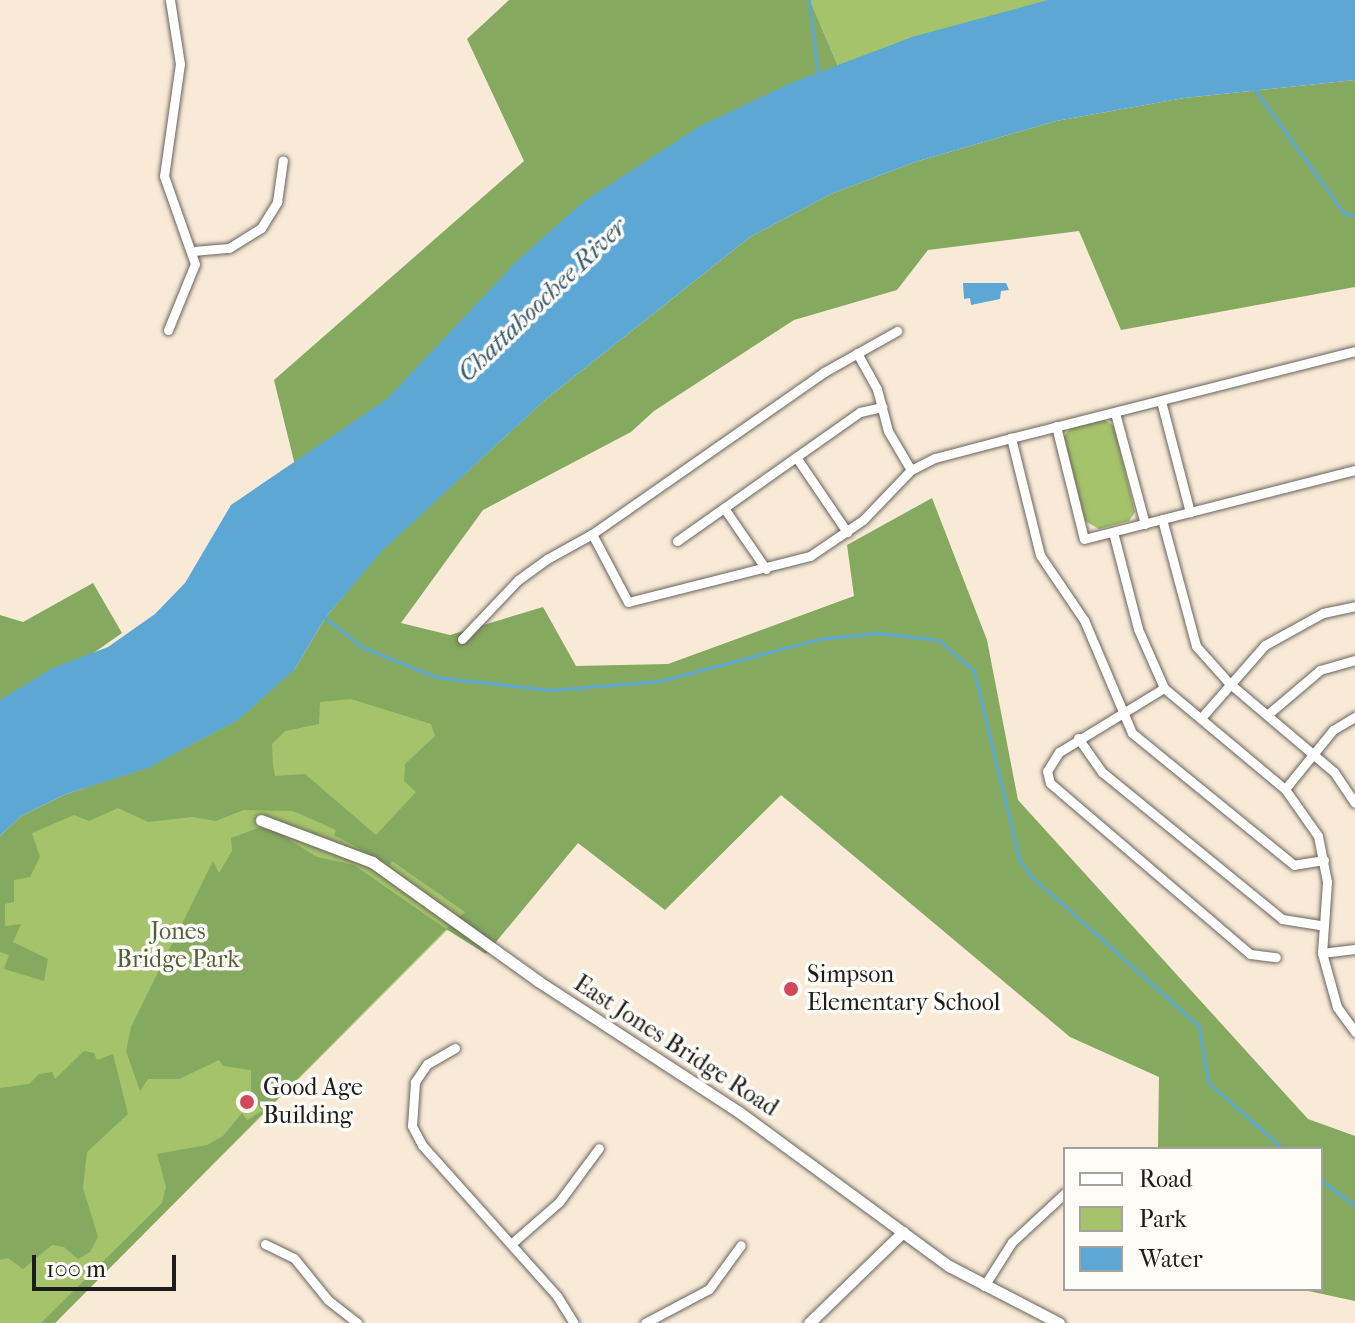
<!DOCTYPE html>
<style>
body{margin:0}
#map{position:relative;width:1355px;height:1323px;overflow:hidden;background:#f8ead7;font-family:"IM FELL French Canon",serif}
div>[style]{position:absolute}
.green>*{inset:0;background:#a5c36b}
.forest>*{inset:0;background:#84a95f}
.water>*{inset:0;background:#5ca7d4}
.stream>*{height:3px;margin:-1.5px;padding:0 1.5px;transform-origin:1.5px;border-radius:1.5px;background:#5ca7d4}
.roads{filter:drop-shadow(0 0 2px #69645d) drop-shadow(0 0 2px #69645d)}
.minor>*{height:9px;margin:-4.5px;padding:0 4.5px;transform-origin:4.5px;border-radius:4.5px;background:#fff}
.tertiary>*{height:11px;margin:-5.5px;padding:0 5.5px;transform-origin:5.5px;border-radius:5.5px;background:#fff}
.dots>*{width:22px;height:22px;translate:-50% -50%;box-sizing:border-box;border:4px solid #fdfcf7;border-radius:50%}
span{translate:-50% -50%;white-space:nowrap;text-align:center;line-height:1.15;-webkit-text-stroke:7px #fdfcf7;paint-order:stroke}
.park-label{font-size:24px;color:#535f3c}
.poi-label{font-size:24px;color:#1c1c1c}
.left{translate:0 -50%;text-align:left}
.street-label{font-size:24px;color:#1c1c1c}
.water-label{font-size:26px;color:#395b6f;font-style:italic}
.legend{position:absolute;left:1063px;top:1147px;width:260px;height:144px;box-sizing:border-box;background:#fdfcf7;border:2px solid #a3a29f;margin:0;padding:10px 14px;list-style:none;font-size:24px;color:#1c1c1c}
.legend li{display:flex;align-items:center;gap:16px;height:40px}
.legend b{width:40px;border:2px solid #a3a29f}
.scale{position:absolute;left:32px;top:1255px;width:144px;height:36px;box-sizing:border-box;border:4px solid #1c1c1c;border-top:0;padding-left:10px;font-size:24px;line-height:28px;white-space:nowrap;color:#1c1c1c;-webkit-text-stroke:6px #fdfcf7;paint-order:stroke}
</style>
<div id="map">
<div class="green">
<i style="clip-path:polygon(810px 0,1085px 0,842px 76px)"></i>
<i style="clip-path:polygon(1103px 419px,1114px 426px,1135px 512px,1129px 521px,1099px 529px,1085px 521px,1063px 438px,1071px 427px)"></i>
<i style="clip-path:polygon(295px 669px,487px 715px,465px 912px,55px 1323px,0 1323px,0 836px)"></i>
</div>
<div class="forest">
<i style="clip-path:polygon(509px 0,810px 0,842px 76px,305px 506px,274px 380px,524px 161px,467px 39px)"></i>
<i style="clip-path:polygon(evenodd,1355px 80px,1355px 287px,1121px 330px,1079px 231px,928px 250px,897px 290px,794px 320px,654px 411px,631px 432px,483px 510px,401px 623px,450px 635px,543px 607px,576px 666px,668px 664px,854px 596px,847px 545px,932px 498px,987px 640px,1018px 800px,1308px 1119px,1355px 1136px,1355px 1301px,1299px 1289px,1321px 1289px,1321px 1149px,1158px 1149px,1159px 1077px,1070px 1037px,781px 795px,665px 910px,578px 843px,486px 954px,446px 929px,55px 1323px,41px 1323px,162px 1203px,166px 1187px,157px 1154px,207px 1145px,223px 1136px,242px 1113px,247px 1120px,262px 1111px,251px 1093px,251px 1070px,223px 1066px,219px 1060px,179px 1079px,148px 1079px,140px 1091px,126px 1051px,131px 1027px,213px 861px,219px 873px,232px 851px,231px 838px,258px 828px,275px 831px,317px 857px,354px 865px,446px 929px,465px 912px,392px 861px,390px 865px,334px 835px,336px 830px,293px 811px,244px 810px,216px 821px,192px 817px,148px 822px,118px 808px,89px 821px,74px 815px,32px 833px,40px 857px,30px 877px,14px 880px,14px 902px,5px 904px,5px 926px,21px 924px,13px 942px,48px 959px,44px 981px,4px 969px,9px 955px,0 952px,0 836px,21px 816px,66px 794px,148px 768px,238px 720px,295px 669px,325px 618px,381px 551px,546px 399px,750px 237px,831px 194px,915px 162px,1056px 121px,1184px 98px,1355px 80px,351px 699px,431px 724px,435px 736px,405px 764px,404px 781px,416px 792px,376px 835px,305px 774px,275px 776px,273px 765px,272px 744px,285px 731px,319px 724px,320px 702px,351px 699px)"></i>
<i style="clip-path:polygon(93px 583px,122px 633px,31px 697px,0 713px,0 615px,23px 622px)"></i>
<i style="clip-path:polygon(84px 1051px,94px 1053px,97px 1060px,113px 1054px,128px 1114px,87px 1152px,83px 1188px,98px 1237px,90px 1252px,78px 1259px,64px 1247px,52px 1245px,23px 1269px,8px 1258px,0 1260px,0 1088px,29px 1084px,39px 1074px,52px 1072px,55px 1079px)"></i>
</div>
<div class="water">
<i style="clip-path:polygon(1048px 0,1355px 0,1355px 80px,1184px 98px,1056px 121px,915px 162px,831px 194px,750px 237px,546px 399px,382px 551px,325px 618px,295px 669px,238px 720px,148px 768px,66px 794px,21px 816px,0 836px,0 700px,51px 669px,108px 647px,155px 614px,185px 583px,231px 505px,387px 399px,517px 261px,583px 202px,700px 126px,791px 83px,912px 37px)"></i>
<i style="clip-path:polygon(963px 283px,1006px 283px,1009px 290px,1001px 291px,1000px 299px,971px 305px,970px 298px,964px 299px)"></i>
</div>
<div class="stream">
<i style="left:809px;top:0;width:76px;rotate:83.2deg"></i>
<i style="left:1252px;top:86px;width:157px;rotate:54.1deg"></i>
<i style="left:1344px;top:213px;width:11px;rotate:15deg"></i>
<i style="left:323px;top:616px;width:50px;rotate:38.5deg"></i>
<i style="left:362px;top:647px;width:80px;rotate:22.1deg"></i>
<i style="left:436px;top:677px;width:115px;rotate:6.5deg"></i>
<i style="left:550px;top:690px;width:110px;rotate:-4.7deg"></i>
<i style="left:660px;top:681px;width:164px;rotate:-14.8deg"></i>
<i style="left:819px;top:639px;width:59px;rotate:-5.8deg"></i>
<i style="left:878px;top:633px;width:61px;rotate:6.5deg"></i>
<i style="left:939px;top:640px;width:47px;rotate:41.5deg"></i>
<i style="left:974px;top:671px;width:193px;rotate:76.5deg"></i>
<i style="left:1019px;top:859px;width:21px;rotate:55deg"></i>
<i style="left:1031px;top:876px;width:225px;rotate:41.8deg"></i>
<i style="left:1199px;top:1026px;width:57px;rotate:80.9deg"></i>
<i style="left:1208px;top:1082px;width:101px;rotate:41.8deg"></i>
<i style="left:1321px;top:1180px;width:43px;rotate:37.4deg"></i>
</div>
<div class="roads">
<div class="minor">
<i style="left:193px;top:251px;width:36px;rotate:-5deg"></i>
<i style="left:229px;top:248px;width:38px;rotate:-32deg"></i>
<i style="left:261px;top:228px;width:31px;rotate:-58deg"></i>
<i style="left:277px;top:202px;width:42px;rotate:-81.9deg"></i>
<i style="left:168px;top:330px;width:71px;rotate:-67.8deg"></i>
<i style="left:195px;top:264px;width:93px;rotate:-109.4deg"></i>
<i style="left:164px;top:176px;width:113px;rotate:-81.9deg"></i>
<i style="left:180px;top:64px;width:65px;rotate:-98.9deg"></i>
<i style="left:857px;top:353px;width:41px;rotate:60.9deg"></i>
<i style="left:877px;top:389px;width:43px;rotate:75.3deg"></i>
<i style="left:888px;top:431px;width:45px;rotate:59.5deg"></i>
<i style="left:1161px;top:401px;width:115px;rotate:75.4deg"></i>
<i style="left:1115px;top:413px;width:115px;rotate:74.9deg"></i>
<i style="left:1056px;top:426px;width:116px;rotate:76.1deg"></i>
<i style="left:1084px;top:539px;width:280px;rotate:-14.3deg"></i>
<i style="left:796px;top:457px;width:91px;rotate:55.8deg"></i>
<i style="left:724px;top:508px;width:74px;rotate:55.5deg"></i>
<i style="left:1162px;top:519px;width:131px;rotate:75deg"></i>
<i style="left:1196px;top:646px;width:50px;rotate:48.3deg"></i>
<i style="left:1229px;top:683px;width:138px;rotate:40.3deg"></i>
<i style="left:1334px;top:772px;width:37px;rotate:56deg"></i>
<i style="left:1113px;top:532px;width:100px;rotate:75.5deg"></i>
<i style="left:1138px;top:629px;width:64px;rotate:66.2deg"></i>
<i style="left:1164px;top:688px;width:158px;rotate:39.9deg"></i>
<i style="left:1285px;top:789px;width:57px;rotate:54.9deg"></i>
<i style="left:1318px;top:836px;width:47px;rotate:78.9deg"></i>
<i style="left:1327px;top:882px;width:71px;rotate:94deg"></i>
<i style="left:1322px;top:953px;width:56px;rotate:74.5deg"></i>
<i style="left:1337px;top:1007px;width:31px;rotate:54deg"></i>
<i style="left:592px;top:534px;width:77px;rotate:62.1deg"></i>
<i style="left:628px;top:602px;width:188px;rotate:-14.2deg"></i>
<i style="left:810px;top:556px;width:64px;rotate:-34.2deg"></i>
<i style="left:863px;top:520px;width:69px;rotate:-46.2deg"></i>
<i style="left:911px;top:470px;width:27px;rotate:-27deg"></i>
<i style="left:935px;top:458px;width:79px;rotate:-14.7deg"></i>
<i style="left:677px;top:541px;width:224px;rotate:-35.2deg"></i>
<i style="left:860px;top:412px;width:23px;rotate:-13deg"></i>
<i style="left:462px;top:639px;width:81px;rotate:-46.5deg"></i>
<i style="left:518px;top:580px;width:36px;rotate:-36deg"></i>
<i style="left:547px;top:559px;width:51px;rotate:-29.1deg"></i>
<i style="left:592px;top:534px;width:283px;rotate:-34.9deg"></i>
<i style="left:824px;top:372px;width:84px;rotate:-29.3deg"></i>
<i style="left:1164px;top:688px;width:123px;rotate:148.6deg"></i>
<i style="left:1059px;top:752px;width:22px;rotate:122deg"></i>
<i style="left:1047px;top:771px;width:12px;rotate:76deg"></i>
<i style="left:1050px;top:783px;width:263px;rotate:40.5deg"></i>
<i style="left:1250px;top:954px;width:26px;rotate:7deg"></i>
<i style="left:1267px;top:715px;width:70px;rotate:-40.3deg"></i>
<i style="left:1320px;top:670px;width:36px;rotate:-16deg"></i>
<i style="left:1201px;top:718px;width:97px;rotate:-48.8deg"></i>
<i style="left:1265px;top:645px;width:66px;rotate:-28.9deg"></i>
<i style="left:1323px;top:613px;width:33px;rotate:-12deg"></i>
<i style="left:1078px;top:738px;width:42px;rotate:54.8deg"></i>
<i style="left:1102px;top:772px;width:232px;rotate:39.2deg"></i>
<i style="left:1282px;top:919px;width:38px;rotate:9deg"></i>
<i style="left:1285px;top:789px;width:76px;rotate:-50.9deg"></i>
<i style="left:1333px;top:730px;width:26px;rotate:-31deg"></i>
<i style="left:1324px;top:860px;width:30px;rotate:171deg"></i>
<i style="left:1294px;top:865px;width:209px;rotate:-140.8deg"></i>
<i style="left:1132px;top:733px;width:123px;rotate:-113deg"></i>
<i style="left:1084px;top:620px;width:78px;rotate:-124.1deg"></i>
<i style="left:1040px;top:555px;width:121px;rotate:-103.9deg"></i>
<i style="left:1011px;top:438px;width:355px;rotate:-14.2deg"></i>
<i style="left:1322px;top:953px;width:33px;rotate:-7deg"></i>
<i style="left:455px;top:1048px;width:32px;rotate:150deg"></i>
<i style="left:427px;top:1064px;width:22px;rotate:124deg"></i>
<i style="left:415px;top:1082px;width:44px;rotate:93.9deg"></i>
<i style="left:412px;top:1126px;width:21px;rotate:62deg"></i>
<i style="left:422px;top:1145px;width:203px;rotate:48.2deg"></i>
<i style="left:557px;top:1296px;width:32px;rotate:58deg"></i>
<i style="left:265px;top:1244px;width:32px;rotate:26deg"></i>
<i style="left:294px;top:1258px;width:54px;rotate:51deg"></i>
<i style="left:328px;top:1300px;width:37px;rotate:38deg"></i>
<i style="left:511px;top:1244px;width:64px;rotate:-41.2deg"></i>
<i style="left:559px;top:1202px;width:67px;rotate:-53.5deg"></i>
<i style="left:984px;top:1286px;width:52px;rotate:-57.5deg"></i>
<i style="left:1012px;top:1242px;width:72px;rotate:-42.8deg"></i>
<i style="left:645px;top:1323px;width:72px;rotate:-28deg"></i>
<i style="left:709px;top:1289px;width:54px;rotate:-54deg"></i>
</div>
<div class="tertiary">
<i style="left:261px;top:820px;width:119px;rotate:20.7deg"></i>
<i style="left:372px;top:862px;width:204px;rotate:35.6deg"></i>
<i style="left:538px;top:981px;width:240px;rotate:33.1deg"></i>
<i style="left:739px;top:1112px;width:260px;rotate:36.3deg"></i>
<i style="left:949px;top:1266px;width:124px;rotate:27.4deg"></i>
<i style="left:809px;top:1323px;width:131px;rotate:-44.1deg"></i>
</div>
</div>
<div class="dots">
<i style="left:791px;top:989px;background:#d1495b"></i>
<i style="left:247px;top:1102px;background:#d1495b"></i>
</div>
<div class="park-label">
<span style="left:178px;top:946px">Jones<br>Bridge Park</span>
</div>
<div class="poi-label">
<span class="left" style="left:807px;top:989px">Simpson<br>Elementary School</span>
<span class="left" style="left:263px;top:1102px">Good Age<br>Building</span>
</div>
<div class="street-label">
<span style="left:676px;top:1046px;rotate:33deg">East Jones Bridge Road</span>
</div>
<div class="water-label">
<span style="left:542px;top:300px;rotate:-44deg">Chattahoochee River</span>
</div>
<ul class="legend">
<li><b style="height:10px;background:#fff"></b>Road</li>
<li><b style="height:22px;background:#a5c36b"></b>Park</li>
<li><b style="height:22px;background:#5ca7d4"></b>Water</li>
</ul>
<div class="scale">100 m</div>
</div>
